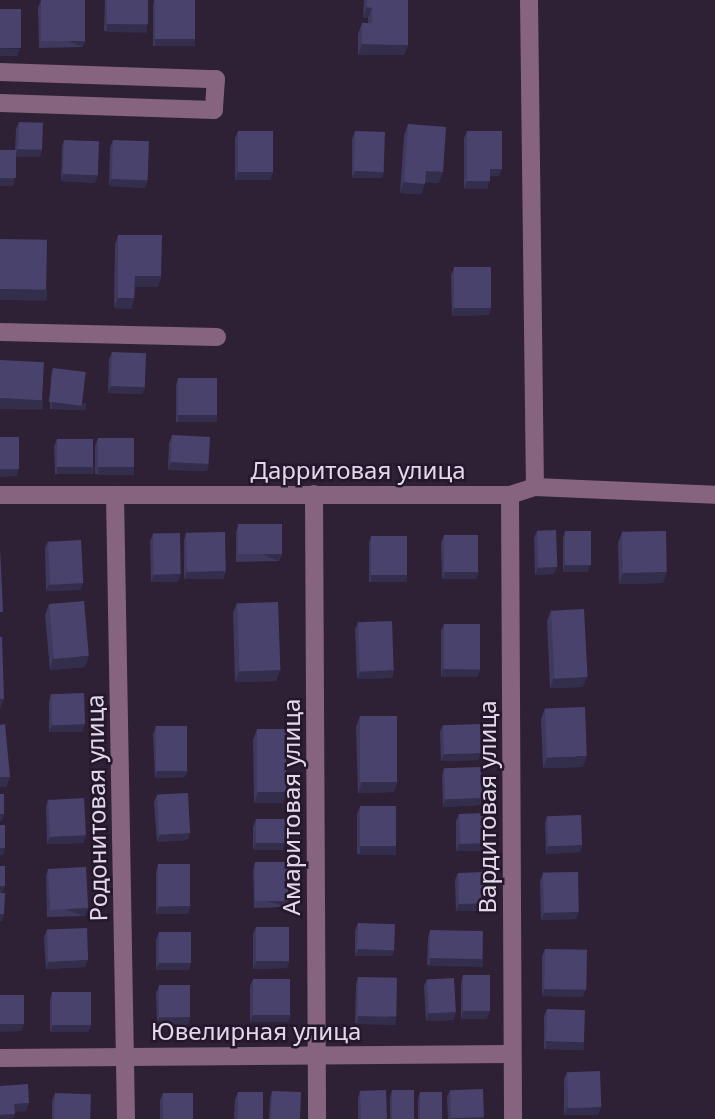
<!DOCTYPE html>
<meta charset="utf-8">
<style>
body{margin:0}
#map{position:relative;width:715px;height:1119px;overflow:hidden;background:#2e2136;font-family:"Noto Sans",sans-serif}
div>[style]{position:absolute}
.minor>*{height:18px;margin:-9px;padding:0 9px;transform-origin:9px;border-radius:9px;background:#86647f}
.wall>*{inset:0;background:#3f395d}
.shaded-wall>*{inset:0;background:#332e4c;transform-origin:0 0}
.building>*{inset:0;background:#49426c;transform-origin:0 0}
span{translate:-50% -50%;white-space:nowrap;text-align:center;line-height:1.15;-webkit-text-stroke:5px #24172c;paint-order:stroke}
.street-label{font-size:24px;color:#e2d9e8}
</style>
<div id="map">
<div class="minor">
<i style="left:529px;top:0;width:487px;rotate:89.3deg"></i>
<i style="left:0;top:72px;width:216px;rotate:1.9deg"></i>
<i style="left:216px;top:79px;width:31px;rotate:94deg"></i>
<i style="left:214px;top:110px;width:214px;rotate:-178.1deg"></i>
<i style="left:0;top:332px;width:217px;rotate:1.3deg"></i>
<i style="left:314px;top:494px;width:625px;rotate:89.72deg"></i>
<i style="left:0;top:495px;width:510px"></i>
<i style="left:510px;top:495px;width:26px;rotate:-18deg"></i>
<i style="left:535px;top:487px;width:180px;rotate:2.5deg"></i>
<i style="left:115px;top:495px;width:624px;rotate:88.99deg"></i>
<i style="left:510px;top:495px;width:624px;rotate:89.72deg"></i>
<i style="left:0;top:1058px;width:512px;rotate:-0.45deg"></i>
</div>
<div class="wall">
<i style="clip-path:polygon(41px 0,83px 47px,39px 48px,38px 8px)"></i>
<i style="clip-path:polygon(105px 0,148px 0,147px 25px,145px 32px,104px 31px)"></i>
<i style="clip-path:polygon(154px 0,195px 0,195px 39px,193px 46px,153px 46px,153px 5px)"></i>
<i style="clip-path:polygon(364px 0,408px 0,408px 45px,404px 55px,358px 55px,358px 34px,362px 23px,368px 23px,368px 18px,363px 18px)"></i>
<i style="clip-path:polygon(19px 122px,40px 157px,16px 157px,13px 186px,0 186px,0 150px,15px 150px,16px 129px)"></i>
<i style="clip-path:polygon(408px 124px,439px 183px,425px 182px,421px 194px,400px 193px,404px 135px)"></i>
<i style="clip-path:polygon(238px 131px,273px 172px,270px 180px,235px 180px,235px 138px)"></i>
<i style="clip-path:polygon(355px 131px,382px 178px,352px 178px,352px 139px)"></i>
<i style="clip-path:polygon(467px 131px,499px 176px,490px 176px,487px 189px,464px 189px,464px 138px)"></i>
<i style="clip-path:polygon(64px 140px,95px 183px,61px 181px,62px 147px)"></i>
<i style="clip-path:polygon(113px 140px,145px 188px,109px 186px,110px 147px)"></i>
<i style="clip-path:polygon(118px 235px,161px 276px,158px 287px,135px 287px,134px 298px,131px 309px,114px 308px,115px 245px)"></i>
<i style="clip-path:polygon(454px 268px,489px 315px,452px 316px,451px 275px)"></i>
<i style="clip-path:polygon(112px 352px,145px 386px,142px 394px,108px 393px,109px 359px)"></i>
<i style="clip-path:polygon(53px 368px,83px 410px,50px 409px,51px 376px)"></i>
<i style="clip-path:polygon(178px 378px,217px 415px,214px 422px,176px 422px,176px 385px)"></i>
<i style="clip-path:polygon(172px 435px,207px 471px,168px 470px,169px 443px)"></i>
<i style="clip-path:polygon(98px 438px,132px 474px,95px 474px,95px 446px)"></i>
<i style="clip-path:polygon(57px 439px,91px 474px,55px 474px,54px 446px)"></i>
<i style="clip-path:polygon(238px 525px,282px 554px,279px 561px,236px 562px,236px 532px)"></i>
<i style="clip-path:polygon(537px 531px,554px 574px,535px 575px,534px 538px)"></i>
<i style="clip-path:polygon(565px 531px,588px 572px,563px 572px,563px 538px)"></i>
<i style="clip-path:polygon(622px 532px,663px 583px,619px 584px,618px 543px)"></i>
<i style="clip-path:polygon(186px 533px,226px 571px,223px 579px,184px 579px,184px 540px)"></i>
<i style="clip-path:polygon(153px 534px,178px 582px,151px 582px,150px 541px)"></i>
<i style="clip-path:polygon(444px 535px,479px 571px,476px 579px,442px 579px,441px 543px)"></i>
<i style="clip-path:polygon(371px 536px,407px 575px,405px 582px,369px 582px,369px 543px)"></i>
<i style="clip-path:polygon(48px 541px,83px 583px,80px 590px,46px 591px,45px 548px)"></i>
<i style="clip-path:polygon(237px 603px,280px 670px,276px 681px,235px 682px,233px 613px)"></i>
<i style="clip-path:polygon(49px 604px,85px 667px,50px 670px,45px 615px)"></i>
<i style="clip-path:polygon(551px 610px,583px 687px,550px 688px,547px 621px)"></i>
<i style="clip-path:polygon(358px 622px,394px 670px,392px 678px,357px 679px,355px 629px)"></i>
<i style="clip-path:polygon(444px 624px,480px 670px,477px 677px,441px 677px,441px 631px)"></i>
<i style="clip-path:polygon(51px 694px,85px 724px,82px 732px,49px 732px,49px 701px)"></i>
<i style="clip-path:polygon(545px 708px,583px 767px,543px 768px,541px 719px)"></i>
<i style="clip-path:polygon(360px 716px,394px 792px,358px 793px,356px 727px)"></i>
<i style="clip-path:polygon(443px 725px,481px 753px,478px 760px,441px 761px,440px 732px)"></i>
<i style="clip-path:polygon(156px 726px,185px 777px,155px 778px,153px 734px)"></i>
<i style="clip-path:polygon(257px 729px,283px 803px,254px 803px,253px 740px)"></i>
<i style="clip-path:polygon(444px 768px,482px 798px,480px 805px,443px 807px,442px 776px)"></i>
<i style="clip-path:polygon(157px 795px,190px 833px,187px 840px,157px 842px,154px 802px)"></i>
<i style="clip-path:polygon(48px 799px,86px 835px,83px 843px,47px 844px,46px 807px)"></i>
<i style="clip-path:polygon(360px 807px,396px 846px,394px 854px,357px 854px,357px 814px)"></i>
<i style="clip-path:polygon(459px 814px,486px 843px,483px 851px,456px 851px,456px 821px)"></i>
<i style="clip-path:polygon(547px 816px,582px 845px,580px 852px,546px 854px,545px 823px)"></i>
<i style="clip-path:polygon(256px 819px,283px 850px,253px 850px,253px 827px)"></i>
<i style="clip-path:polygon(255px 862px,287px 907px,254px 908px,253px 870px)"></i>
<i style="clip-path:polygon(158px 865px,190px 906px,188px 914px,156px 914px,156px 872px)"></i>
<i style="clip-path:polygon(48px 869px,88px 908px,85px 916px,47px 917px,46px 876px)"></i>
<i style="clip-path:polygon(458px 873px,485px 903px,482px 911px,456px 911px,455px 880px)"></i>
<i style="clip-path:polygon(543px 873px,576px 919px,541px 920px,540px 881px)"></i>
<i style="clip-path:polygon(358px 923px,392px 956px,355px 956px,355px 931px)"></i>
<i style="clip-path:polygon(256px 927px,287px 968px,253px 969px,253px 934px)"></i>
<i style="clip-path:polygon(47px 930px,85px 967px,46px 969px,44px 937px)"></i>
<i style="clip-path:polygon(430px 930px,483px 959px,480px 966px,427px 965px,428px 938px)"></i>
<i style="clip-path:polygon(159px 932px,189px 970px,156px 970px,156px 940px)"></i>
<i style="clip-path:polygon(545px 949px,583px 997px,542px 996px,542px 956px)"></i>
<i style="clip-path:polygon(463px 975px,487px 1019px,461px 1019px,461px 983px)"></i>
<i style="clip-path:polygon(358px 977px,393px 1024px,355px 1023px,356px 984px)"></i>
<i style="clip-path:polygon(253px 979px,291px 1015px,288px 1022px,250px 1022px,250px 986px)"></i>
<i style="clip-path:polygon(427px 979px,456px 1012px,453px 1020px,426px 1021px,424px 986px)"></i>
<i style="clip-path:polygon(159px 986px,190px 1017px,188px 1025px,157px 1025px,156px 993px)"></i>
<i style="clip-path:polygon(52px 993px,91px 1025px,88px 1032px,50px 1032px,50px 1000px)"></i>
<i style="clip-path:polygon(547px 1009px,584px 1042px,582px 1050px,544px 1049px,544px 1016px)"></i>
<i style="clip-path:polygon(567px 1072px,598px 1115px,564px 1115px,564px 1079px)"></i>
<i style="clip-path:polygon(392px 1090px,415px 1119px,390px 1119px,390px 1097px)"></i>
<i style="clip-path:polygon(450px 1090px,483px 1119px,448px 1119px,447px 1097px)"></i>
<i style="clip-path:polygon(272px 1091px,300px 1119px,269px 1119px,270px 1099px)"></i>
<i style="clip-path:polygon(360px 1091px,387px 1119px,358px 1119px,358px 1098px)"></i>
<i style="clip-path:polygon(238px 1092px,263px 1119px,234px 1119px,235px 1099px)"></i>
<i style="clip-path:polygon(420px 1092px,442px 1119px,418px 1119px,418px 1099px)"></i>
<i style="clip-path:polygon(55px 1093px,91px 1119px,52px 1119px,52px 1101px)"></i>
<i style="clip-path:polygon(163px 1093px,193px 1119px,160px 1119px,160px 1100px)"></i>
</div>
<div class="shaded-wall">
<i style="clip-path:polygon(367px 7px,372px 8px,368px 18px,363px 18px)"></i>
<i style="left:107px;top:24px;width:40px;height:8px;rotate:1deg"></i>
<i style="left:155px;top:39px;width:40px;height:7px"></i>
<i style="left:86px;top:40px;width:8px;height:45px;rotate:113deg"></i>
<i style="clip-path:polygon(362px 44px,408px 45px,404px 55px,358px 55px)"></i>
<i style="clip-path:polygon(0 48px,20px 49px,17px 56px,0 56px)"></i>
<i style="clip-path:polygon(18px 149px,42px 150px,40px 157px,15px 157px)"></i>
<i style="clip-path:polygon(490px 169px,502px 169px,499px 176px,487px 176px)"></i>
<i style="clip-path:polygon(355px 171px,385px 171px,382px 178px,352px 178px)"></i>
<i style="clip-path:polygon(426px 171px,443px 172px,439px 183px,422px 181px)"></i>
<i style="clip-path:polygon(238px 172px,273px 172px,270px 180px,235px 180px)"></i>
<i style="clip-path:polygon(63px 174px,98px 175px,95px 183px,61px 181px)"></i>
<i style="clip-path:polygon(0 178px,15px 179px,13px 186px,0 186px)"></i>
<i style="clip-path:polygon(111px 179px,148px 180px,145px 188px,109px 186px)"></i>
<i style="clip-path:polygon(467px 181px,490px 181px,487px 189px,464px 189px)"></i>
<i style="clip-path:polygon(404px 182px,425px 184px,421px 194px,400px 193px)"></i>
<i style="clip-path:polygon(135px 276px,161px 276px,158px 287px,131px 287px)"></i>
<i style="left:0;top:289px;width:47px;height:11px;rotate:1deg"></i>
<i style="clip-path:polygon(118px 298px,134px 298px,131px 309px,114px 308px)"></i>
<i style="clip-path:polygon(454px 308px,491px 308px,489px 315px,452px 316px)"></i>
<i style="clip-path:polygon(111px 386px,145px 386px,142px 394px,108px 393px)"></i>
<i style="left:0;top:398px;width:43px;height:11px;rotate:1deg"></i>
<i style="left:52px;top:402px;width:34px;height:7px;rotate:2deg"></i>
<i style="left:178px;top:415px;width:39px;height:7px"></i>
<i style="clip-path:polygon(171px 462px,209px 464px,207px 471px,168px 470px)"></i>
<i style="left:57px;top:467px;width:37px;height:7px"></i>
<i style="left:98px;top:467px;width:36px;height:8px"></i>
<i style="clip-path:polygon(19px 468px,17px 476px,0 477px,0 469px)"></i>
<i style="left:282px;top:554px;width:8px;height:43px;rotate:113deg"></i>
<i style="clip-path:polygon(565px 565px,590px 565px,588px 572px,563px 572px)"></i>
<i style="clip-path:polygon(538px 567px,557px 567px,554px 574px,535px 575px)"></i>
<i style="clip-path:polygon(226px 571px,223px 579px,184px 579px,187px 572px)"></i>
<i style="clip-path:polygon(479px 571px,476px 579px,442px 579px,445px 572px)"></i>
<i style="clip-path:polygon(667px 572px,663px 583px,619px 584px,623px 573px)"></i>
<i style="clip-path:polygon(181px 574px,178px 582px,151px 582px,154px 575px)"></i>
<i style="left:371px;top:575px;width:36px;height:7px"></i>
<i style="clip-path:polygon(83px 583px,80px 590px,46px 591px,49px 584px)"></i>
<i style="clip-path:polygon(89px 656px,85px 667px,50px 670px,53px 659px)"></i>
<i style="clip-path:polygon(443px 669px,480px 670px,477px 677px,441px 677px)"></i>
<i style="clip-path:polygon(280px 670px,276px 681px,235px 682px,239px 671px)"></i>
<i style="clip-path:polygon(394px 670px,392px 678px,357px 679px,360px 672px)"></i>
<i style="clip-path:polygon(587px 677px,583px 687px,550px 688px,554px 678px)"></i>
<i style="clip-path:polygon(0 699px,4px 699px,0 709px)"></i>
<i style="clip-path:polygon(85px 724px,82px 732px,49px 732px,52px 725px)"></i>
<i style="clip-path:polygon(481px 753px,478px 760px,441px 761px,444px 754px)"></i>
<i style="clip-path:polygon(587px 756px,583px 767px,543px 768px,547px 758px)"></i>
<i style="clip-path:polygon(188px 770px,185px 777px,155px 778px,157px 771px)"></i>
<i style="clip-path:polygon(0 777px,10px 777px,6px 787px,0 787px)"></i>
<i style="clip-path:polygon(398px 781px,394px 792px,358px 793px,362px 782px)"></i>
<i style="clip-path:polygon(258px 792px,287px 792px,283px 803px,254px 803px)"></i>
<i style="clip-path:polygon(482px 798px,480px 805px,443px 807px,445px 799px)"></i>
<i style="clip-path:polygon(0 814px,4px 814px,2px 821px,0 821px)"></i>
<i style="clip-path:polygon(190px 833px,187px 840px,157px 842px,160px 835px)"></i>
<i style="clip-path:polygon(86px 835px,83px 843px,47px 844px,50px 837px)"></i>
<i style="clip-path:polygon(256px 843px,285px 843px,283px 850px,253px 850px)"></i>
<i style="clip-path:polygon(486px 843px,483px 851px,456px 851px,459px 844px)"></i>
<i style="clip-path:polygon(582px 845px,580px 852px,546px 854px,548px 846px)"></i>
<i style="left:360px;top:846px;width:36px;height:9px"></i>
<i style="clip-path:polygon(0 848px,5px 848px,3px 855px,0 855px)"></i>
<i style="clip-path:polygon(0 886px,5px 886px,2px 894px,0 894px)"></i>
<i style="left:289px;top:900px;width:7px;height:33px;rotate:106deg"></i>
<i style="clip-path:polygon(485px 903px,482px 911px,456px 911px,459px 904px)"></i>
<i style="clip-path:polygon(190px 906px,188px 914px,156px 914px,159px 907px)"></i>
<i style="left:88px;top:908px;width:9px;height:39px;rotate:111deg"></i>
<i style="clip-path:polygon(579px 912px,576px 919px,541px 920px,544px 913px)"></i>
<i style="clip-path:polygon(0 914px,4px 914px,2px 921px,0 921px)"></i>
<i style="clip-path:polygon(358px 949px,395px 949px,392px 956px,355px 956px)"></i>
<i style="left:430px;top:958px;width:53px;height:8px;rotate:1deg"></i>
<i style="clip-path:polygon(88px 960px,85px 967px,46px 969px,48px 962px)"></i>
<i style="clip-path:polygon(256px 961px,290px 961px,287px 968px,253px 969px)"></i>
<i style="clip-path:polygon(159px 963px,191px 963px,189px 970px,156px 970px)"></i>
<i style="clip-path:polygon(544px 989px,586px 989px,583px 997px,542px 996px)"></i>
<i style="clip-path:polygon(463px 1011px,490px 1011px,487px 1019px,461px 1019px)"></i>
<i style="clip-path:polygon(456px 1012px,453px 1020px,426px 1021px,428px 1013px)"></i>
<i style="clip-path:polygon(253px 1015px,291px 1015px,288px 1022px,250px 1022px)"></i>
<i style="left:358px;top:1016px;width:38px;height:8px;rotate:2deg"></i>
<i style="clip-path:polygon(190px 1017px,188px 1025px,157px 1025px,159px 1018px)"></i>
<i style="clip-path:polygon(0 1024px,24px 1024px,22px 1031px,0 1032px)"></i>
<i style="clip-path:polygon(53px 1025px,91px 1025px,88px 1032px,50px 1032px)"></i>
<i style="left:546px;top:1041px;width:38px;height:8px;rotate:2deg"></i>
<i style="clip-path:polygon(29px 1103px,26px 1111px,12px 1112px,14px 1104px)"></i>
<i style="clip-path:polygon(601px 1107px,598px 1115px,564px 1115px,567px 1108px)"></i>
<i style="clip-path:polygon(15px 1114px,13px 1119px,0 1119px,0 1115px)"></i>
<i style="clip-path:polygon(484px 1117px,483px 1119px,451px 1119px,451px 1118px)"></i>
</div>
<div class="building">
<i style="left:41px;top:0;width:44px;height:41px"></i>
<i style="left:107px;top:0;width:41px;height:24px"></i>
<i style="left:155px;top:0;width:40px;height:39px"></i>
<i style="clip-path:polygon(367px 0,408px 0,408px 45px,362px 44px,362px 23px,372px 23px,372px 8px,367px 7px)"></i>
<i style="left:0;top:9px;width:21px;height:39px"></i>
<i style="left:19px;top:122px;width:24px;height:27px;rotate:2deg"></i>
<i style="clip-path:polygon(408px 124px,446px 127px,443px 172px,426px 171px,425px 184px,404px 182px)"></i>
<i style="left:238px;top:131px;width:35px;height:41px"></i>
<i style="left:355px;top:131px;width:30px;height:40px;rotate:2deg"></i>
<i style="clip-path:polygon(467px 131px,502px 131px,502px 169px,490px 169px,490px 181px,467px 181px)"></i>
<i style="left:64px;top:140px;width:35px;height:34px;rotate:2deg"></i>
<i style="left:113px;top:140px;width:36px;height:39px;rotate:2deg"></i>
<i style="left:0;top:150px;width:16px;height:28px"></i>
<i style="clip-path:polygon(118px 235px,162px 235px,161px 276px,135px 276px,134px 298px,118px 298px)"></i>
<i style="left:0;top:239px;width:47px;height:50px;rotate:1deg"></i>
<i style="left:491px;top:267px;width:41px;height:37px;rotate:90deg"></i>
<i style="left:112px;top:352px;width:34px;height:34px;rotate:2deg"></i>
<i style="left:0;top:360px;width:44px;height:38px;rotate:3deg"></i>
<i style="left:53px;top:368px;width:33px;height:34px;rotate:7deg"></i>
<i style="left:178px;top:378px;width:39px;height:37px"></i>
<i style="left:172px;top:435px;width:38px;height:27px;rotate:3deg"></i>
<i style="left:0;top:437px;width:19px;height:32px"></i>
<i style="left:98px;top:438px;width:36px;height:29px"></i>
<i style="left:57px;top:439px;width:36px;height:28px"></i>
<i style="left:282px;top:524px;width:30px;height:44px;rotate:90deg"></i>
<i style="left:556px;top:530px;width:37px;height:19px;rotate:88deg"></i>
<i style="left:565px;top:531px;width:26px;height:34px"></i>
<i style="left:666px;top:531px;width:41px;height:44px;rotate:89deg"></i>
<i style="left:225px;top:532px;width:39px;height:39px;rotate:89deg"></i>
<i style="left:180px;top:533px;width:41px;height:27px;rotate:89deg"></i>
<i style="left:444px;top:535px;width:34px;height:37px"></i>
<i style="left:371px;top:536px;width:36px;height:39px"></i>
<i style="left:81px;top:540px;width:43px;height:33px;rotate:87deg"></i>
<i style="clip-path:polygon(0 548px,3px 612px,0 612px)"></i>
<i style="left:84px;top:601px;width:55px;height:35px;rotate:85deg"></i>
<i style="left:278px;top:602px;width:68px;height:41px;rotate:88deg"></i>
<i style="left:584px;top:609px;width:68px;height:33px;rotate:87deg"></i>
<i style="left:392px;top:621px;width:49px;height:34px;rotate:88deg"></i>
<i style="left:444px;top:624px;width:36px;height:45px"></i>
<i style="clip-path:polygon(0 637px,2px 637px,4px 699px,0 699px)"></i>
<i style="left:84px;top:693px;width:31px;height:33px;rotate:88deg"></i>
<i style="left:585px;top:707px;width:49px;height:40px;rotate:88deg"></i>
<i style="left:360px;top:716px;width:37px;height:66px"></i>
<i style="clip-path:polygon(5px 724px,10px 777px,0 777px,0 725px)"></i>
<i style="left:480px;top:724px;width:29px;height:37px;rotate:88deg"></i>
<i style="left:156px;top:726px;width:31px;height:45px"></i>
<i style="left:257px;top:729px;width:29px;height:63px"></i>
<i style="left:481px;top:767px;width:31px;height:37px;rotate:88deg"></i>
<i style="left:188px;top:793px;width:40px;height:31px;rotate:87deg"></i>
<i style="left:0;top:794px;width:4px;height:20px"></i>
<i style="left:84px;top:798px;width:37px;height:36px;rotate:87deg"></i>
<i style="left:396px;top:806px;width:40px;height:36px;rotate:90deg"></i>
<i style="left:485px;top:813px;width:30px;height:26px;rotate:88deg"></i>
<i style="left:581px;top:815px;width:30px;height:34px;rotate:88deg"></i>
<i style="left:256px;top:819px;width:29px;height:24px"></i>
<i style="left:0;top:825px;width:5px;height:23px"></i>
<i style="left:255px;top:862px;width:33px;height:39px"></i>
<i style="left:190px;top:864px;width:42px;height:32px;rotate:90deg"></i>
<i style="left:0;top:866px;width:5px;height:20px"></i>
<i style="left:86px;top:867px;width:41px;height:38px;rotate:87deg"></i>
<i style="left:484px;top:872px;width:31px;height:26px;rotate:88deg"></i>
<i style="left:578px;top:872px;width:40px;height:35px;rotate:89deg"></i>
<i style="clip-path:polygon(0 893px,5px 893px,4px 914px,0 914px)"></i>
<i style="left:358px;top:923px;width:37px;height:26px;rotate:2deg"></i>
<i style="left:256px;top:927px;width:33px;height:34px"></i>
<i style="left:87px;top:928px;width:32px;height:40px;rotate:88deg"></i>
<i style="left:430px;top:930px;width:53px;height:28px;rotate:1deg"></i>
<i style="left:159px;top:932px;width:32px;height:31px"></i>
<i style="left:545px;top:949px;width:42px;height:40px;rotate:1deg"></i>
<i style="left:463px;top:975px;width:27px;height:36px"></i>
<i style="left:358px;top:977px;width:39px;height:39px;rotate:1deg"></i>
<i style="left:454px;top:978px;width:34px;height:27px;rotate:87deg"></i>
<i style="left:253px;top:979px;width:37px;height:36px"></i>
<i style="left:190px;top:985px;width:32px;height:31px;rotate:90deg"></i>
<i style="left:91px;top:992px;width:33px;height:39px;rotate:90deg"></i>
<i style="left:24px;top:995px;width:29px;height:24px;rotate:90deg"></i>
<i style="left:547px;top:1009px;width:38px;height:32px;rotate:2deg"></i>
<i style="left:600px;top:1071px;width:36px;height:33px;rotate:88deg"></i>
<i style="clip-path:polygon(28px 1084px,29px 1103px,14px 1104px,15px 1114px,0 1115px,0 1086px)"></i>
<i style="left:483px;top:1089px;width:28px;height:33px;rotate:88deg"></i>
<i style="left:386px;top:1090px;width:29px;height:26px;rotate:88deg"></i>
<i style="left:392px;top:1090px;width:22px;height:29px"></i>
<i style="left:272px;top:1091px;width:29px;height:28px;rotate:2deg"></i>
<i style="left:238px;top:1092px;width:25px;height:27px"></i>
<i style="left:420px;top:1092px;width:22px;height:27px"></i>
<i style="left:55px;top:1093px;width:36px;height:26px;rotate:2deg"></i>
<i style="left:163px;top:1093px;width:30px;height:26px"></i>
</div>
<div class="street-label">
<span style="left:358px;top:470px">Дарритовая улица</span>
<span style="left:291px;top:807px;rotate:-90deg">Амаритовая улица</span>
<span style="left:487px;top:807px;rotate:-90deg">Вардитовая улица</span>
<span style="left:96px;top:808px;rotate:-91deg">Родонитовая улица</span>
<span style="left:256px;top:1031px">Ювелирная улица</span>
</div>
</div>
